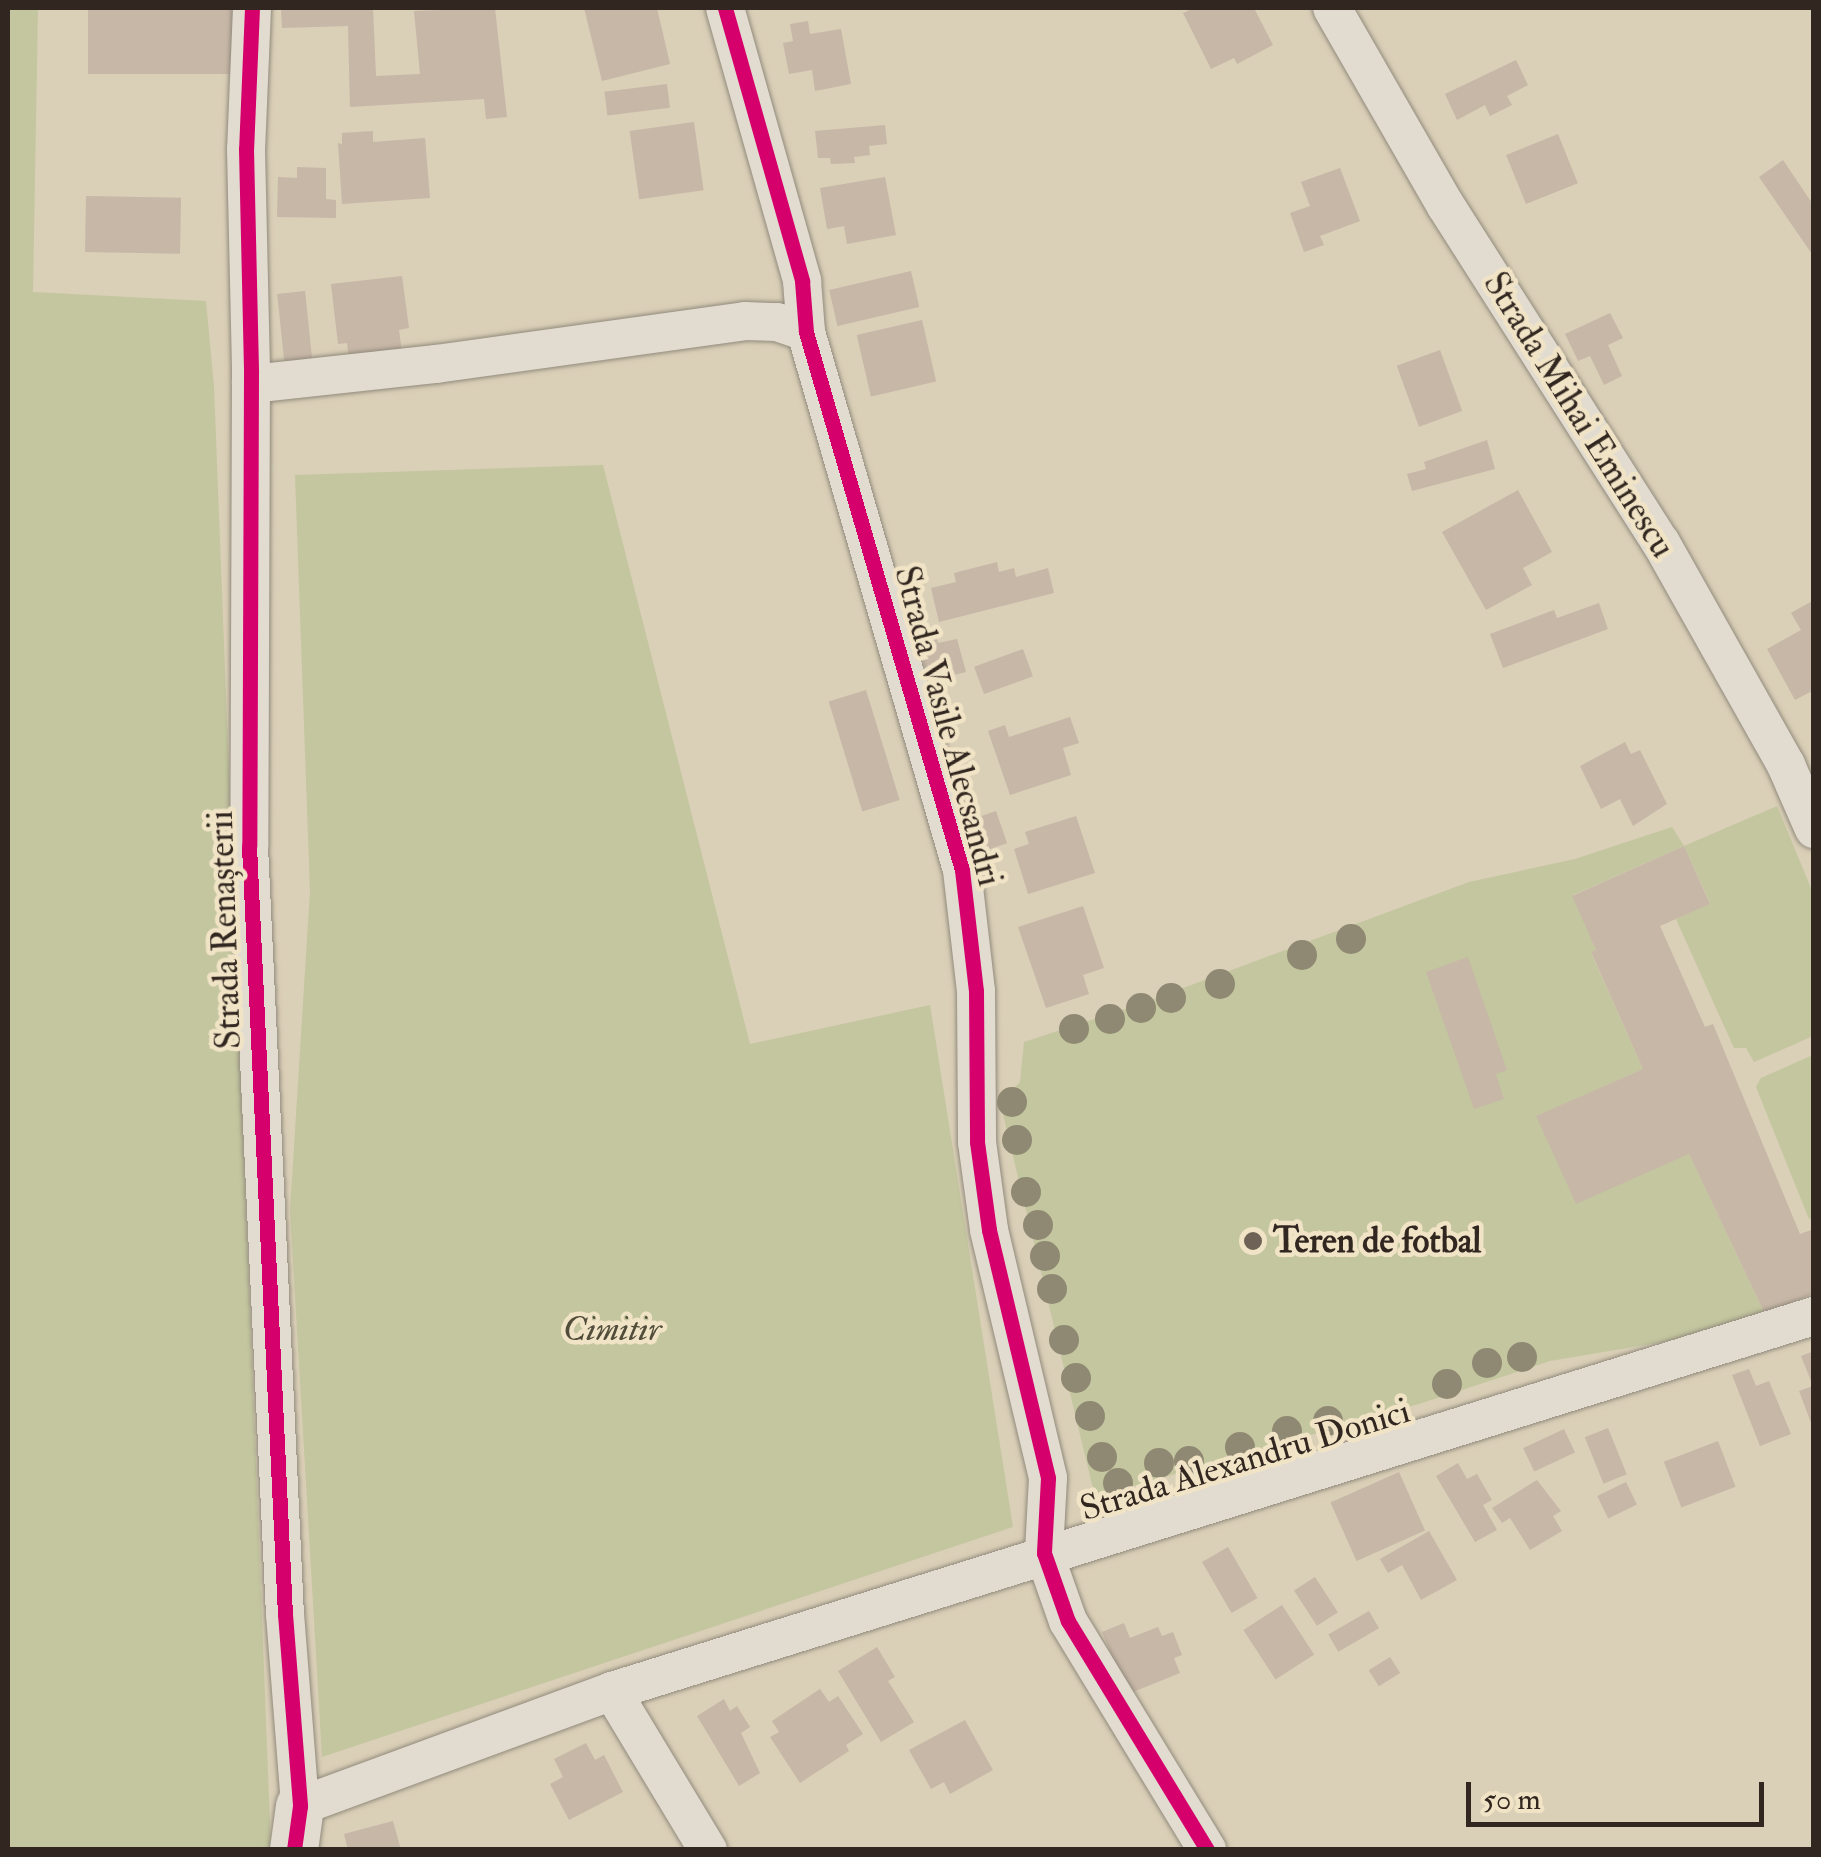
<!DOCTYPE html>
<meta charset="utf-8">
<style>
body{margin:0}
#map{position:relative;width:1821px;height:1857px;overflow:hidden;background:#dacfb7;font-family:"IM FELL Double Pica",serif}
div>[style]{position:absolute}
.green>*{inset:0;background:#c3c69f}
.building>*{inset:0;background:#c7b7a7;transform-origin:0 0}
.roads{filter:drop-shadow(0 0 2px #918a7c) drop-shadow(0 0 2px #918a7c)}
.minor>*{height:38px;margin:-19px;padding:0 19px;transform-origin:19px;border-radius:19px;background:#e2dcd0}
.tertiary>*{height:48px;margin:-24px;padding:0 24px;transform-origin:24px;border-radius:24px;background:#e2dcd0}
.cycleway>*{height:15px;margin:-7.5px;padding:0 7.5px;transform-origin:7.5px;border-radius:7.5px;background:#d6006c}
.trees>*{width:30px;height:30px;margin:-15px;border-radius:50%;background:#8f8873}
.dots>*{width:28px;height:28px;translate:-50% -50%;box-sizing:border-box;border:5px solid #f1e4c6;border-radius:50%}
span{translate:-50% -50%;white-space:nowrap;text-align:center;line-height:1.15;-webkit-text-stroke:9px #f1e4c6;paint-order:stroke}
.street-label{font-size:35px;color:#322720}
.poi-label{font-size:35px;color:#322720;font-weight:700}
.left{translate:0 -50%;text-align:left}
.park-label{font-size:35px;color:#524d3b;font-style:italic}
.frame{position:absolute;inset:0;border:10px solid #322720;pointer-events:none}
.scale{position:absolute;left:1466px;top:1782px;width:298px;height:45px;box-sizing:border-box;border:5px solid #322720;border-top:0;padding-left:12px;font-size:30px;line-height:35px;white-space:nowrap;color:#322720;-webkit-text-stroke:8px #f1e4c6;paint-order:stroke}
</style>
<div id="map">
<div class="green">
<i style="clip-path:polygon(8px 8px,38px 8px,33px 292px,206px 301px,214px 387px,271px 1849px,8px 1850px)"></i>
<i style="clip-path:polygon(603px 465px,750px 1044px,930px 1005px,1013px 1527px,322px 1757px,290px 1210px,310px 891px,295px 475px)"></i>
<i style="clip-path:polygon(1777px 806px,1813px 893px,1813px 1036px,1754px 1062px,1746px 1048px,1734px 1048px,1676px 919px,1710px 903px,1684px 846px,1573px 895px,1596px 950px,1591px 953px,1643px 1069px,1537px 1116px,1689px 1154px,1765px 1314px,1669px 1341px,1550px 1361px,1422px 1403px,1095px 1497px,1000px 1102px,1020px 1082px,1024px 1042px,1143px 1003px,1469px 882px,1575px 859px,1672px 827px,1684px 846px)"></i>
<i style="clip-path:polygon(1813px 1055px,1814px 1217px,1809px 1219px,1756px 1087px,1761px 1078px)"></i>
</div>
<div class="building">
<i style="left:88px;top:8px;width:150px;height:66px"></i>
<i style="clip-path:polygon(281px 8px,373px 8px,376px 76px,420px 74px,414px 11px,495px 8px,507px 117px,486px 119px,484px 99px,350px 107px,348px 26px,282px 28px)"></i>
<i style="clip-path:polygon(584px 8px,657px 8px,670px 64px,602px 81px)"></i>
<i style="clip-path:polygon(1194px 8px,1254px 8px,1273px 45px,1237px 64px,1234px 58px,1211px 69px,1183px 13px)"></i>
<i style="clip-path:polygon(808px 21px,810px 34px,841px 29px,851px 84px,815px 91px,812px 70px,789px 74px,783px 43px,793px 41px,790px 24px)"></i>
<i style="clip-path:polygon(1516px 60px,1528px 85px,1507px 96px,1512px 105px,1490px 116px,1485px 105px,1457px 120px,1445px 94px)"></i>
<i style="left:667px;top:84px;width:24px;height:63px;rotate:83deg"></i>
<i style="left:694px;top:122px;width:69px;height:65px;rotate:82deg"></i>
<i style="clip-path:polygon(885px 125px,887px 144px,869px 146px,870px 155px,854px 157px,855px 163px,831px 164px,830px 158px,818px 158px,815px 131px)"></i>
<i style="clip-path:polygon(373px 131px,373px 142px,425px 138px,430px 198px,342px 204px,338px 143px,342px 144px,342px 133px)"></i>
<i style="left:1558px;top:134px;width:53px;height:56px;rotate:68deg"></i>
<i style="clip-path:polygon(1783px 160px,1814px 206px,1814px 257px,1759px 177px)"></i>
<i style="clip-path:polygon(297px 167px,326px 168px,326px 199px,336px 200px,336px 218px,277px 217px,278px 177px,297px 178px)"></i>
<i style="clip-path:polygon(1340px 168px,1360px 221px,1320px 236px,1324px 245px,1304px 252px,1290px 213px,1310px 206px,1301px 182px)"></i>
<i style="clip-path:polygon(885px 177px,896px 235px,847px 244px,844px 226px,827px 229px,820px 188px)"></i>
<i style="left:86px;top:196px;width:95px;height:56px;rotate:1deg"></i>
<i style="left:911px;top:271px;width:37px;height:84px;rotate:77deg"></i>
<i style="clip-path:polygon(402px 276px,409px 328px,399px 330px,402px 352px,349px 359px,347px 343px,338px 344px,331px 284px)"></i>
<i style="left:305px;top:291px;width:71px;height:28px;rotate:84deg"></i>
<i style="clip-path:polygon(1610px 313px,1623px 338px,1608px 345px,1622px 376px,1604px 385px,1590px 356px,1578px 361px,1565px 334px)"></i>
<i style="left:922px;top:320px;width:63px;height:67px;rotate:77deg"></i>
<i style="left:1440px;top:350px;width:65px;height:46px;rotate:70deg"></i>
<i style="clip-path:polygon(1487px 440px,1495px 469px,1412px 491px,1407px 474px,1426px 469px,1424px 462px)"></i>
<i style="clip-path:polygon(1518px 490px,1552px 552px,1523px 568px,1532px 585px,1486px 610px,1442px 532px)"></i>
<i style="clip-path:polygon(997px 562px,999px 572px,1014px 568px,1016px 577px,1048px 568px,1054px 593px,939px 622px,931px 588px,956px 582px,954px 573px)"></i>
<i style="clip-path:polygon(1814px 600px,1814px 690px,1795px 700px,1767px 649px,1801px 630px,1791px 613px)"></i>
<i style="clip-path:polygon(1599px 603px,1608px 629px,1503px 668px,1490px 634px,1554px 610px,1557px 618px)"></i>
<i style="clip-path:polygon(935px 633px,938px 643px,957px 639px,966px 672px,929px 681px,917px 637px)"></i>
<i style="left:1023px;top:649px;width:29px;height:52px;rotate:70deg"></i>
<i style="left:866px;top:690px;width:115px;height:39px;rotate:73deg"></i>
<i style="clip-path:polygon(1070px 717px,1079px 743px,1063px 748px,1071px 775px,1010px 795px,988px 731px,1005px 725px,1009px 737px)"></i>
<i style="clip-path:polygon(1625px 742px,1631px 754px,1640px 750px,1667px 804px,1633px 826px,1620px 799px,1601px 809px,1580px 766px)"></i>
<i style="left:996px;top:811px;width:34px;height:26px;rotate:71deg"></i>
<i style="clip-path:polygon(1076px 816px,1095px 873px,1028px 894px,1014px 849px,1029px 844px,1025px 832px)"></i>
<i style="clip-path:polygon(1684px 846px,1710px 904px,1660px 926px,1705px 1027px,1713px 1024px,1800px 1234px,1814px 1229px,1814px 1293px,1765px 1314px,1689px 1154px,1576px 1204px,1536px 1116px,1643px 1069px,1591px 952px,1596px 950px,1572px 896px)"></i>
<i style="clip-path:polygon(1083px 906px,1104px 968px,1083px 975px,1089px 994px,1046px 1008px,1018px 927px)"></i>
<i style="clip-path:polygon(1468px 957px,1507px 1070px,1496px 1074px,1504px 1099px,1474px 1109px,1426px 972px)"></i>
<i style="clip-path:polygon(1814px 1351px,1814px 1428px,1813px 1428px,1799px 1391px,1813px 1386px,1801px 1356px)"></i>
<i style="clip-path:polygon(1749px 1369px,1756px 1386px,1769px 1381px,1791px 1434px,1760px 1446px,1732px 1375px)"></i>
<i style="left:1608px;top:1428px;width:50px;height:25px;rotate:68deg"></i>
<i style="left:1564px;top:1429px;width:26px;height:45px;rotate:65deg"></i>
<i style="left:1718px;top:1441px;width:49px;height:58px;rotate:69deg"></i>
<i style="clip-path:polygon(1458px 1463px,1467px 1479px,1477px 1474px,1492px 1500px,1483px 1505px,1497px 1530px,1475px 1542px,1436px 1476px)"></i>
<i style="left:1399px;top:1472px;width:64px;height:75px;rotate:66deg"></i>
<i style="clip-path:polygon(1537px 1480px,1561px 1511px,1553px 1516px,1562px 1531px,1530px 1550px,1510px 1518px,1502px 1523px,1492px 1508px)"></i>
<i style="left:1626px;top:1482px;width:25px;height:32px;rotate:64deg"></i>
<i style="clip-path:polygon(1429px 1531px,1457px 1580px,1421px 1600px,1402px 1565px,1388px 1573px,1380px 1559px)"></i>
<i style="left:1228px;top:1547px;width:59px;height:30px;rotate:60deg"></i>
<i style="left:1315px;top:1577px;width:42px;height:25px;rotate:57deg"></i>
<i style="left:1282px;top:1605px;width:59px;height:46px;rotate:57deg"></i>
<i style="left:1369px;top:1611px;width:20px;height:47px;rotate:60deg"></i>
<i style="clip-path:polygon(1124px 1623px,1130px 1638px,1158px 1627px,1162px 1636px,1173px 1632px,1182px 1655px,1174px 1658px,1180px 1673px,1128px 1694px,1102px 1632px)"></i>
<i style="clip-path:polygon(877px 1647px,895px 1677px,888px 1681px,914px 1722px,881px 1742px,838px 1671px)"></i>
<i style="left:1390px;top:1657px;width:19px;height:25px;rotate:58deg"></i>
<i style="clip-path:polygon(820px 1689px,829px 1702px,838px 1696px,863px 1734px,846px 1745px,849px 1751px,800px 1783px,770px 1737px,779px 1732px,772px 1721px)"></i>
<i style="clip-path:polygon(724px 1699px,730px 1711px,737px 1706px,750px 1727px,741px 1733px,760px 1773px,739px 1786px,697px 1716px)"></i>
<i style="clip-path:polygon(965px 1720px,993px 1770px,950px 1794px,944px 1782px,931px 1789px,909px 1750px)"></i>
<i style="clip-path:polygon(586px 1743px,595px 1760px,604px 1755px,623px 1792px,569px 1820px,550px 1784px,563px 1777px,554px 1759px)"></i>
<i style="clip-path:polygon(393px 1821px,401px 1850px,348px 1850px,344px 1834px)"></i>
</div>
<div class="roads">
<div class="minor">
<i style="left:252px;top:8px;width:141px;rotate:92.4deg"></i>
<i style="left:246px;top:149px;width:224px;rotate:88.7deg"></i>
<i style="left:251px;top:373px;width:473px;rotate:90.2deg"></i>
<i style="left:249px;top:846px;width:769px;rotate:87.32deg"></i>
<i style="left:285px;top:1614px;width:193px;rotate:85.5deg"></i>
<i style="left:300px;top:1806px;width:333px;rotate:-20.2deg"></i>
<i style="left:612px;top:1691px;width:1259px;rotate:-17.33deg"></i>
<i style="left:725px;top:8px;width:284px;rotate:74.2deg"></i>
<i style="left:802px;top:281px;width:51px;rotate:85.5deg"></i>
<i style="left:806px;top:332px;width:560px;rotate:73.83deg"></i>
<i style="left:962px;top:870px;width:122px;rotate:83.4deg"></i>
<i style="left:976px;top:991px;width:151px;rotate:89.6deg"></i>
<i style="left:977px;top:1142px;width:89px;rotate:82.2deg"></i>
<i style="left:989px;top:1230px;width:255px;rotate:76.6deg"></i>
<i style="left:1048px;top:1478px;width:75px;rotate:93.1deg"></i>
<i style="left:1044px;top:1553px;width:72px;rotate:70.6deg"></i>
<i style="left:1068px;top:1621px;width:268px;rotate:58.7deg"></i>
<i style="left:1332px;top:8px;width:228px;rotate:60.1deg"></i>
<i style="left:1446px;top:206px;width:400px;rotate:57.5deg"></i>
<i style="left:1661px;top:543px;width:255px;rotate:60.6deg"></i>
<i style="left:1786px;top:765px;width:70px;rotate:66.4deg"></i>
<i style="left:251px;top:384px;width:186px;rotate:-6.2deg"></i>
<i style="left:436px;top:364px;width:312px;rotate:-7.9deg"></i>
<i style="left:745px;top:321px;width:32px;rotate:2deg"></i>
<i style="left:777px;top:322px;width:31px;rotate:19deg"></i>
<i style="left:612px;top:1691px;width:186px;rotate:58.9deg"></i>
</div>
<div class="tertiary">
<i style="left:294px;top:1850px;width:44px;rotate:-82.2deg"></i>
</div>
</div>
<div class="cycleway">
<i style="left:252px;top:8px;width:141px;rotate:92.4deg"></i>
<i style="left:246px;top:149px;width:224px;rotate:88.7deg"></i>
<i style="left:251px;top:373px;width:473px;rotate:90.2deg"></i>
<i style="left:249px;top:846px;width:769px;rotate:87.32deg"></i>
<i style="left:285px;top:1614px;width:193px;rotate:85.5deg"></i>
<i style="left:300px;top:1806px;width:44px;rotate:97.8deg"></i>
<i style="left:725px;top:8px;width:284px;rotate:74.2deg"></i>
<i style="left:802px;top:281px;width:51px;rotate:85.5deg"></i>
<i style="left:806px;top:332px;width:560px;rotate:73.83deg"></i>
<i style="left:962px;top:870px;width:122px;rotate:83.4deg"></i>
<i style="left:976px;top:991px;width:151px;rotate:89.6deg"></i>
<i style="left:977px;top:1142px;width:89px;rotate:82.2deg"></i>
<i style="left:989px;top:1230px;width:255px;rotate:76.6deg"></i>
<i style="left:1048px;top:1478px;width:75px;rotate:93.1deg"></i>
<i style="left:1044px;top:1553px;width:72px;rotate:70.6deg"></i>
<i style="left:1068px;top:1621px;width:268px;rotate:58.7deg"></i>
</div>
<div class="trees">
<i style="left:1351px;top:939px"></i>
<i style="left:1302px;top:955px"></i>
<i style="left:1220px;top:984px"></i>
<i style="left:1171px;top:998px"></i>
<i style="left:1141px;top:1008px"></i>
<i style="left:1110px;top:1019px"></i>
<i style="left:1074px;top:1029px"></i>
<i style="left:1012px;top:1102px"></i>
<i style="left:1017px;top:1140px"></i>
<i style="left:1026px;top:1192px"></i>
<i style="left:1038px;top:1225px"></i>
<i style="left:1045px;top:1256px"></i>
<i style="left:1052px;top:1289px"></i>
<i style="left:1064px;top:1340px"></i>
<i style="left:1522px;top:1357px"></i>
<i style="left:1487px;top:1363px"></i>
<i style="left:1076px;top:1378px"></i>
<i style="left:1447px;top:1384px"></i>
<i style="left:1090px;top:1416px"></i>
<i style="left:1328px;top:1421px"></i>
<i style="left:1287px;top:1431px"></i>
<i style="left:1240px;top:1447px"></i>
<i style="left:1102px;top:1457px"></i>
<i style="left:1189px;top:1461px"></i>
<i style="left:1159px;top:1463px"></i>
<i style="left:1118px;top:1483px"></i>
</div>
<div class="dots">
<i style="left:1253px;top:1241px;background:#6d6255"></i>
</div>
<div class="street-label">
<span style="left:1579px;top:415px;rotate:58deg">Strada Mihai Eminescu</span>
<span style="left:948px;top:726px;rotate:75deg">Strada Vasile Alecsandri</span>
<span style="left:225px;top:930px;rotate:-92deg">Strada Renașterii</span>
<span style="left:1245px;top:1460px;rotate:-17deg">Strada Alexandru Donici</span>
</div>
<div class="poi-label">
<span class="left" style="left:1273px;top:1241px">Teren de fotbal</span>
</div>
<div class="park-label">
<span style="left:612px;top:1329px">Cimitir</span>
</div>
<div class="frame"></div>
<div class="scale">50 m</div>
</div>
